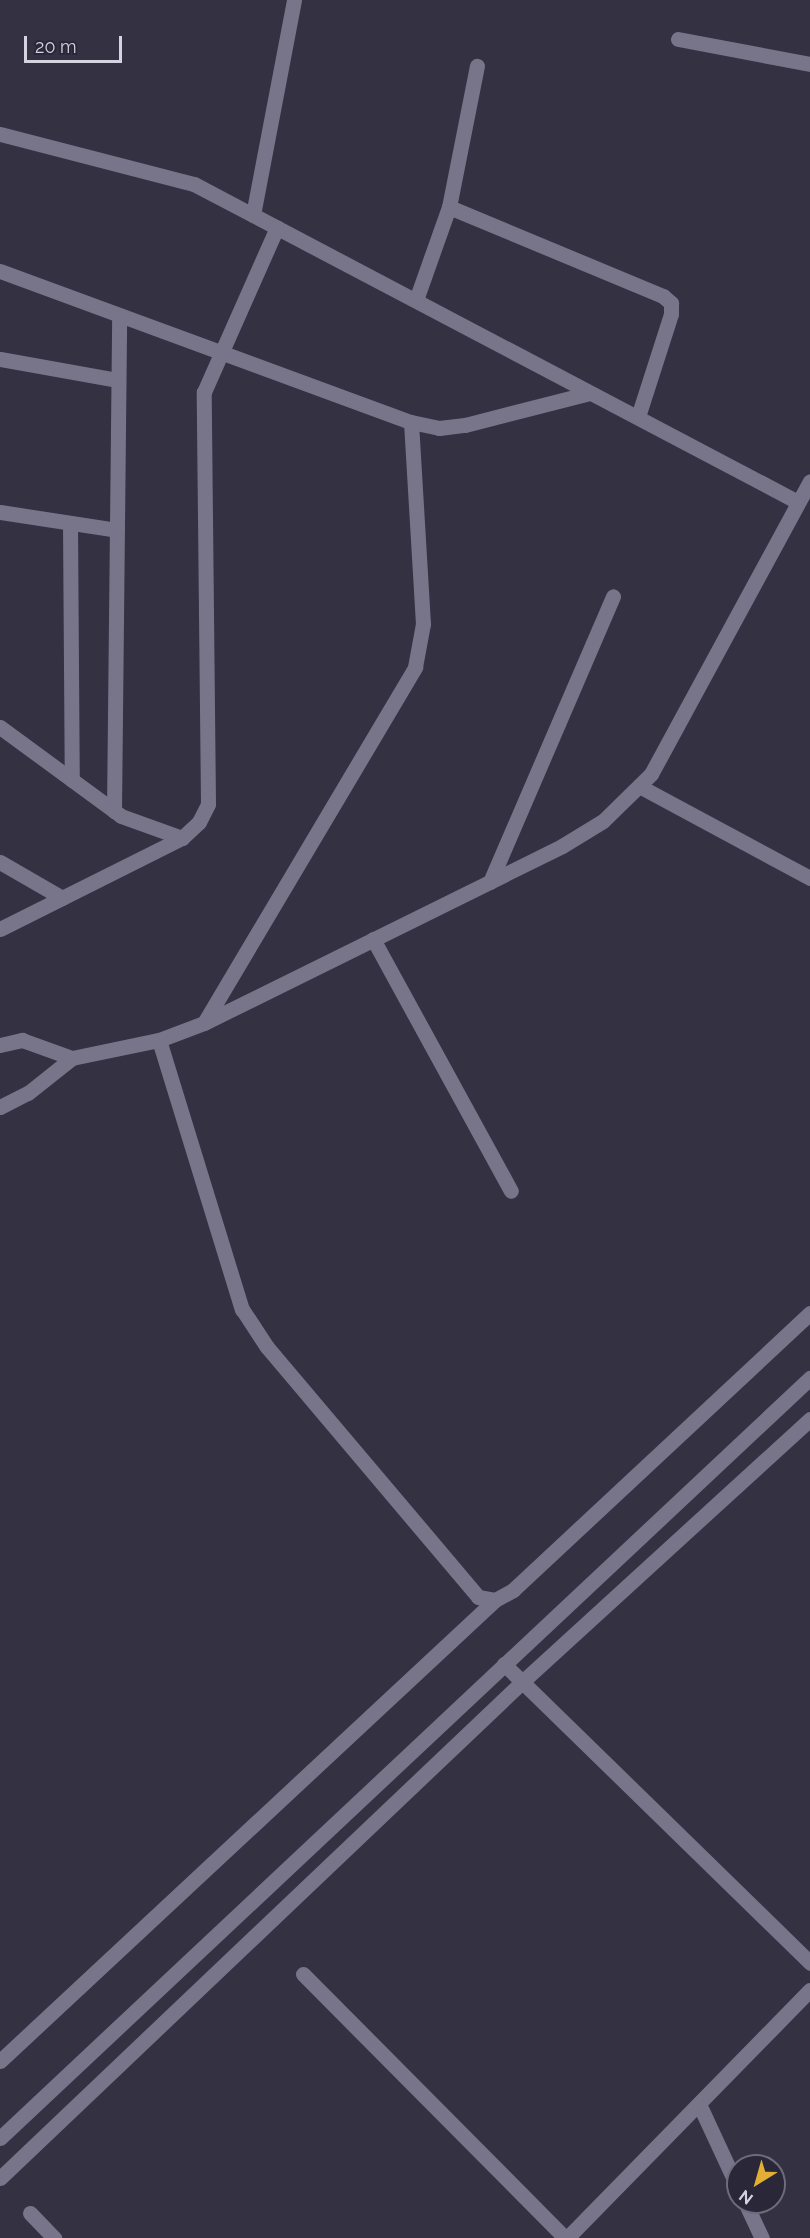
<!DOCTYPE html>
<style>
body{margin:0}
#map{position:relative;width:810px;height:2238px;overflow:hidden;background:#343143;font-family:Raleway,sans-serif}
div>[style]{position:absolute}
.service>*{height:15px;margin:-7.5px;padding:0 7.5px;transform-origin:7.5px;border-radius:7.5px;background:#78758a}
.minor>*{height:15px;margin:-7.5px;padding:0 7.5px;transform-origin:7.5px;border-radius:7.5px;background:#78758a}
.tertiary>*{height:15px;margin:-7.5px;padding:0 7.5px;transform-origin:7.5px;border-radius:7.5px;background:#78758a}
span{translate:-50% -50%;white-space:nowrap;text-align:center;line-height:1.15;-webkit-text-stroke:6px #2a2738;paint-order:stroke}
.north{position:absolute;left:726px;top:2154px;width:60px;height:60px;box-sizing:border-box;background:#2a2738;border:2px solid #6e6c7b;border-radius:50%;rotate:217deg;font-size:16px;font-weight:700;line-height:24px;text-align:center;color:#d5d3df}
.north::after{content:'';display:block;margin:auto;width:21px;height:27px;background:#e3ae35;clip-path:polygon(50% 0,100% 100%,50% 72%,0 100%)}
.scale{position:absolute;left:24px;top:36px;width:98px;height:27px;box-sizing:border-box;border:3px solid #d5d3df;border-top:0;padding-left:8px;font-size:18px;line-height:21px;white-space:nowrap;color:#d5d3df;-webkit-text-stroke:4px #2a2738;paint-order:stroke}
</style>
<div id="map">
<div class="service">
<i style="left:678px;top:39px;width:134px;rotate:10.7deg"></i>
<i style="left:373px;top:939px;width:287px;rotate:61.3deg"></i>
</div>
<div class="minor">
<i style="left:0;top:134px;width:200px;rotate:14.5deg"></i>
<i style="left:194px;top:184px;width:680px;rotate:27.77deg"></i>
<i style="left:449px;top:207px;width:232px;rotate:22.6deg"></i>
<i style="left:663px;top:296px;width:11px;rotate:41deg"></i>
<i style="left:671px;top:303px;width:11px;rotate:90deg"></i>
<i style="left:671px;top:314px;width:108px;rotate:107.8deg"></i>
<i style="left:253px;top:215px;width:219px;rotate:-79.2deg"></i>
<i style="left:0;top:271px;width:438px;rotate:20.2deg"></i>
<i style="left:411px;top:422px;width:29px;rotate:12deg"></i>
<i style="left:439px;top:428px;width:26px;rotate:-7deg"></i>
<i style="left:465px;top:425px;width:129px;rotate:-14.4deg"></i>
<i style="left:416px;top:300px;width:99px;rotate:-70.5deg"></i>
<i style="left:449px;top:207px;width:144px;rotate:-78.8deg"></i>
<i style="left:0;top:359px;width:120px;rotate:10.1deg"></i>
<i style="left:0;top:512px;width:118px;rotate:8.7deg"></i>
<i style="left:70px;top:523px;width:257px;rotate:89.6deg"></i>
<i style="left:0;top:727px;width:150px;rotate:36.3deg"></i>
<i style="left:121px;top:816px;width:65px;rotate:19.8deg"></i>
<i style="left:639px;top:786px;width:194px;rotate:28.3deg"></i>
<i style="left:114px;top:811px;width:494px;rotate:-89.4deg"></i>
<i style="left:0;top:862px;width:72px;rotate:30.1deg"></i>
<i style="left:490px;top:882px;width:311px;rotate:-66.7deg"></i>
<i style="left:0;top:929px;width:203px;rotate:-26.6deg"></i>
<i style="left:182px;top:838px;width:23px;rotate:-43deg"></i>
<i style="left:199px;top:822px;width:20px;rotate:-63deg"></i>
<i style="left:208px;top:804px;width:412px;rotate:-90.6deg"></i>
<i style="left:204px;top:392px;width:180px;rotate:-66.1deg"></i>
<i style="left:204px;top:1023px;width:414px;rotate:-59.3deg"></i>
<i style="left:415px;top:667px;width:44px;rotate:-79.5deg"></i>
<i style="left:423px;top:624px;width:202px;rotate:-93.4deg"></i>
<i style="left:159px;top:1040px;width:282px;rotate:72.9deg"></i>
<i style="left:242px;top:1309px;width:45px;rotate:56.7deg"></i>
<i style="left:267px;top:1347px;width:327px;rotate:49.8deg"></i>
<i style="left:478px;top:1597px;width:17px;rotate:10deg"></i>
<i style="left:495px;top:1600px;width:21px;rotate:-29deg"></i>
<i style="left:513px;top:1590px;width:406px;rotate:-43deg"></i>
<i style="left:0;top:1045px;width:23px;rotate:-13deg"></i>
<i style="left:22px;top:1040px;width:53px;rotate:19.8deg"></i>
<i style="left:0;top:1107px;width:31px;rotate:-27deg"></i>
<i style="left:28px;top:1093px;width:56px;rotate:-38.5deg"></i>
<i style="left:72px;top:1058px;width:89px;rotate:-11.7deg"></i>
<i style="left:159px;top:1040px;width:48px;rotate:-20.7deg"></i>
<i style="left:204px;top:1023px;width:399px;rotate:-26.3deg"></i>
<i style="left:562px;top:846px;width:48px;rotate:-31.4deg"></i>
<i style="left:603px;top:821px;width:67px;rotate:-44.4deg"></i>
<i style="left:651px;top:774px;width:333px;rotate:-61.5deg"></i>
<i style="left:504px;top:1664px;width:428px;rotate:44.3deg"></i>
<i style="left:303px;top:1974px;width:372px;rotate:45.2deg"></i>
<i style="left:0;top:2061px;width:676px;rotate:-42.96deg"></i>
<i style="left:699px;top:2104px;width:93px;rotate:65.1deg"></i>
<i style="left:745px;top:2202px;width:40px;rotate:65deg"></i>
<i style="left:30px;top:2213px;width:35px;rotate:46deg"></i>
<i style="left:567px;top:2238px;width:347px;rotate:-45.6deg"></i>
</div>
<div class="tertiary">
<i style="left:0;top:2138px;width:1111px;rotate:-43.18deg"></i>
<i style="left:0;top:2178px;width:720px;rotate:-43.54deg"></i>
<i style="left:522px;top:1682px;width:390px;rotate:-42.4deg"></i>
</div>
<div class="north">N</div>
<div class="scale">20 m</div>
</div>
